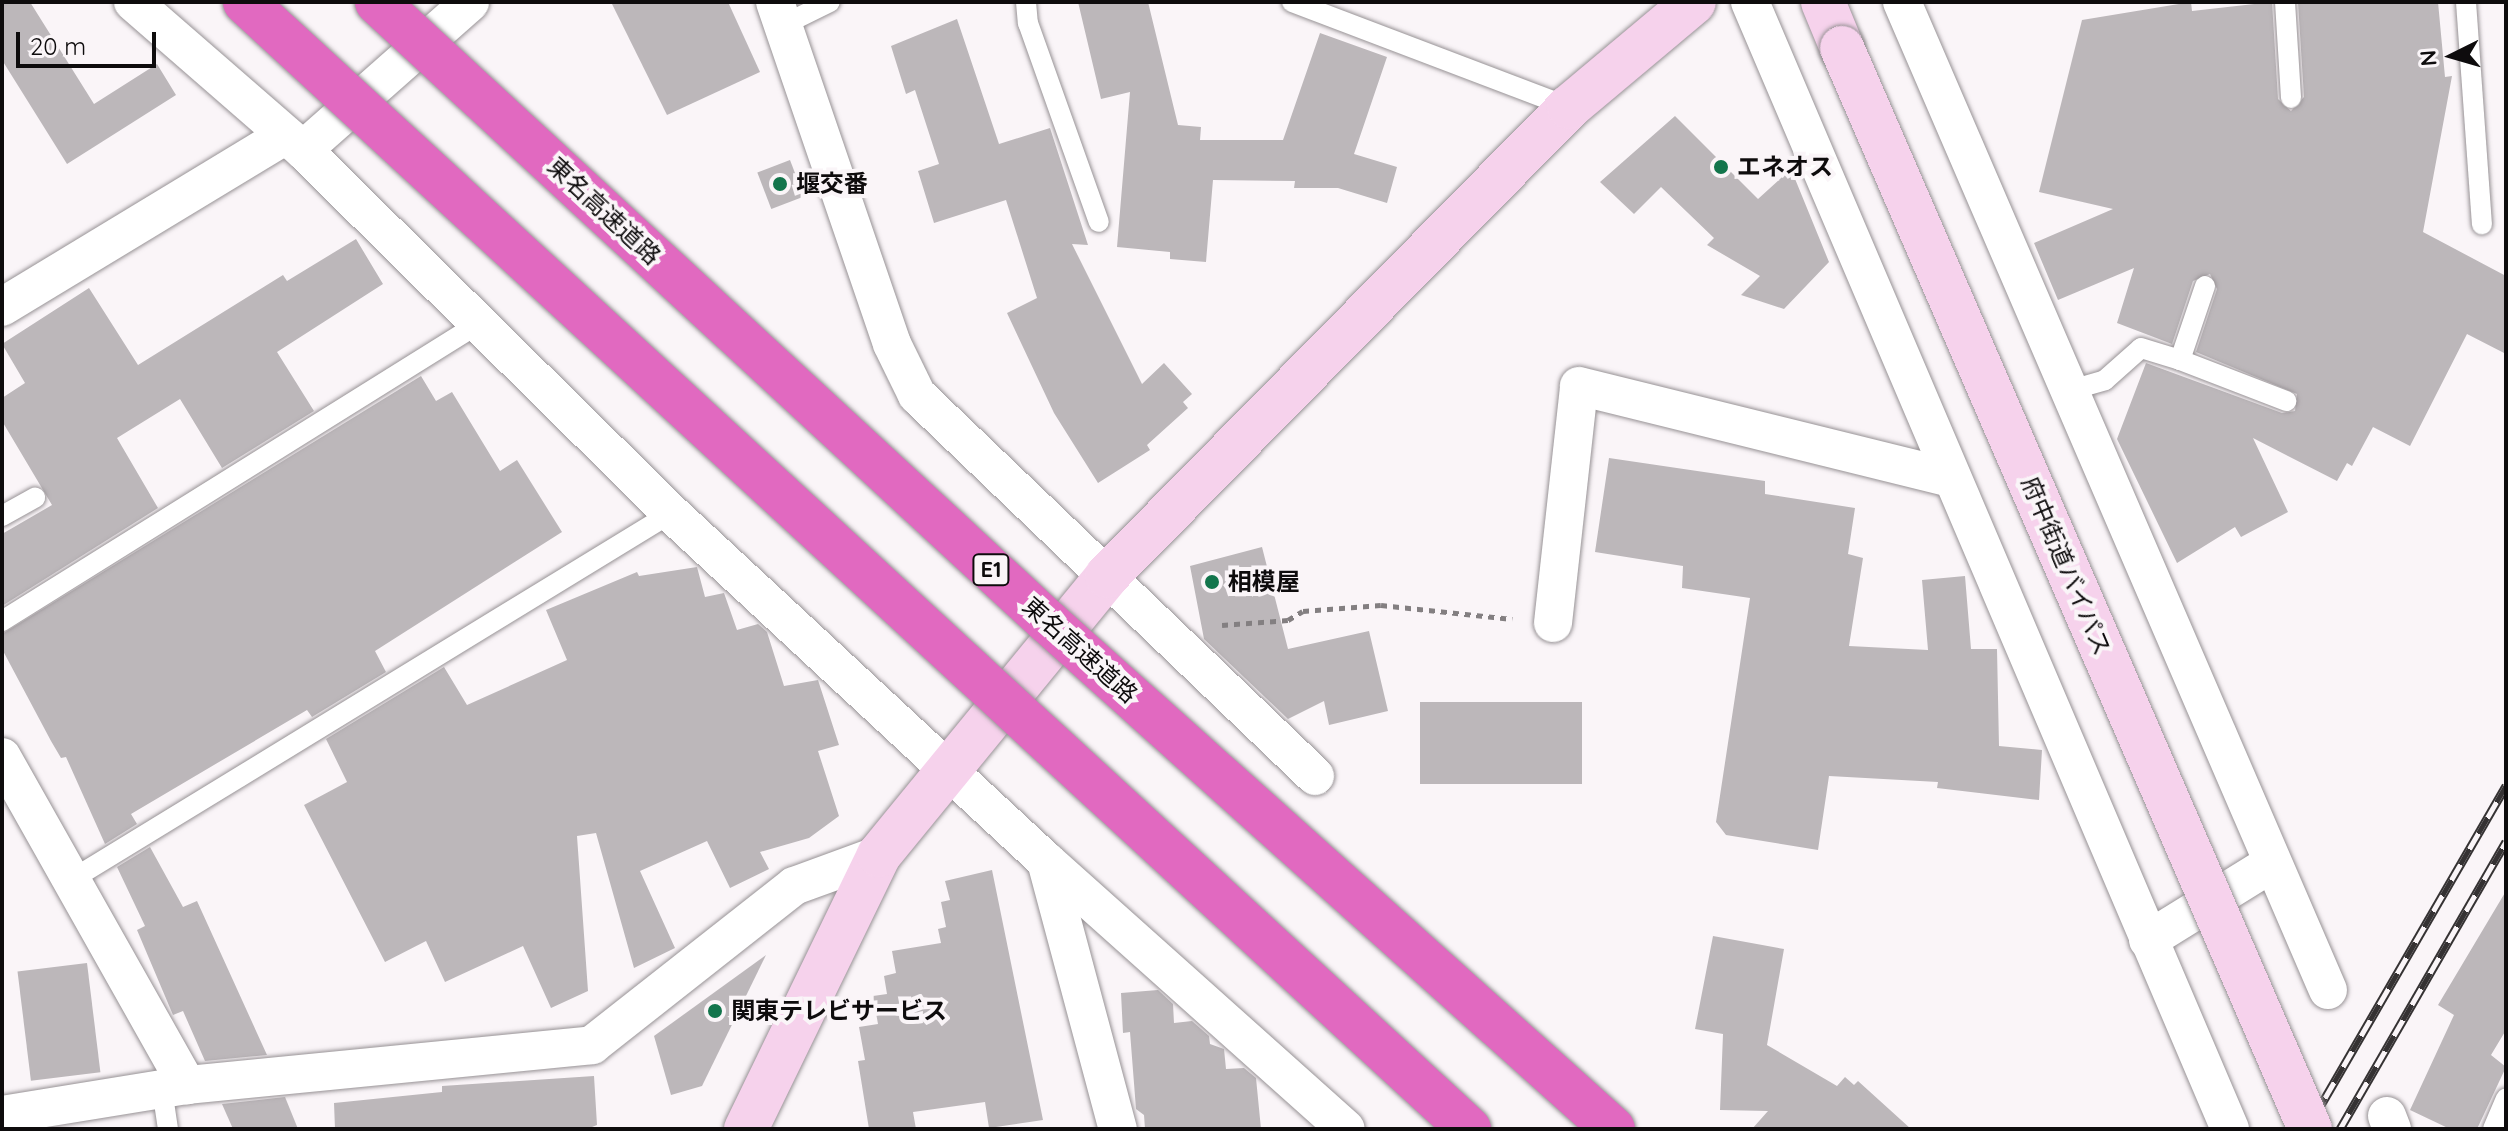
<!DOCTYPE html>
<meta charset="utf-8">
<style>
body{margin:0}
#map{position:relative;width:2508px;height:1131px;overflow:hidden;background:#faf5f8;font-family:Quicksand,"Noto Sans JP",sans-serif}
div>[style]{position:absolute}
.building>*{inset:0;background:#bcb7ba;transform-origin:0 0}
.path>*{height:5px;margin-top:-2.5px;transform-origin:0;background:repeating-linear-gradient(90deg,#837f81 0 6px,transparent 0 12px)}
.roads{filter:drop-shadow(0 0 2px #979295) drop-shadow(0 0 2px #979295)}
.lane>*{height:20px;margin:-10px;padding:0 10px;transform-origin:10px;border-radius:10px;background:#fff}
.street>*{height:38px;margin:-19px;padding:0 19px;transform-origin:19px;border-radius:19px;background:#fff}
.secondary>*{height:44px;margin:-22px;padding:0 22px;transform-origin:22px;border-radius:22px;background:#f6d2ec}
.rail>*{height:9px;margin-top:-4.5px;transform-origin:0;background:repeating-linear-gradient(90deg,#faf5f8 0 18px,#353233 0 36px);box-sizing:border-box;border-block:2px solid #353233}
.bridges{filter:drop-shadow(0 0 2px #979295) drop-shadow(0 0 2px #979295)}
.secondary-bridge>*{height:44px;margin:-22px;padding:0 22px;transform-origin:22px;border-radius:22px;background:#f6d2ec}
.highway-bridge>*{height:44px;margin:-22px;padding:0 22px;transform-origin:22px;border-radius:22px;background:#e169c0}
.dots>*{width:22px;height:22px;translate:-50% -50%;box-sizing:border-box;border:4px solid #faf5f8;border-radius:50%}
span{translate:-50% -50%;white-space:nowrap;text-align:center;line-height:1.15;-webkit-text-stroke:8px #faf5f8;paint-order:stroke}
.shield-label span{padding:2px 6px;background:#faf5f8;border:2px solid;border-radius:6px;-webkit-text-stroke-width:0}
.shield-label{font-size:22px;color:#0e0c0d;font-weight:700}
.poi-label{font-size:24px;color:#0e0c0d;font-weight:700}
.left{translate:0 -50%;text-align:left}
.street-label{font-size:24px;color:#0e0c0d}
.frame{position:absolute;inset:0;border:4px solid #0e0c0d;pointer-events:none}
.north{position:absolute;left:2412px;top:16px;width:80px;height:80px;-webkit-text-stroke:6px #faf5f8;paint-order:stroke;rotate:265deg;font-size:22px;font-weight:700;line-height:32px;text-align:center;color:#0e0c0d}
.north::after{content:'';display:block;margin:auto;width:28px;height:36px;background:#0e0c0d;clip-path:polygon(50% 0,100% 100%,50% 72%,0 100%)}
.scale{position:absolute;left:16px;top:32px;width:140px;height:36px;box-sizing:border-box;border:4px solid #0e0c0d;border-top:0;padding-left:10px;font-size:24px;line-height:28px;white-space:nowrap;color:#0e0c0d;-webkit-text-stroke:6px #faf5f8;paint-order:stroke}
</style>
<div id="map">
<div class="building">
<i style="clip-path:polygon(2px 2px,30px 2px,94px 104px,157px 64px,176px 95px,67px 164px,2px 60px)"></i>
<i style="clip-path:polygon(611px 2px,728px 2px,760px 72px,667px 115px)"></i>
<i style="clip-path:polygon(1078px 2px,1148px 2px,1178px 125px,1201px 127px,1200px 140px,1283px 140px,1320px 33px,1387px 57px,1354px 154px,1397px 167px,1387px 203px,1338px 188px,1294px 188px,1295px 181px,1213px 180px,1206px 262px,1170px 259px,1170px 252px,1117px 247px,1130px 92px,1101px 99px)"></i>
<i style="clip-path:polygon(2191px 2px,2192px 11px,2272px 2px,2278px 99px,2291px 111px,2304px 97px,2298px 2px,2438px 2px,2445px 77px,2452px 76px,2423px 232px,2506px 276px,2506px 354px,2467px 334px,2410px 446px,2373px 427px,2352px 466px,2347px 463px,2337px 481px,2253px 438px,2288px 512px,2241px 537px,2235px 527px,2177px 563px,2117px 439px,2146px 363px,2282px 413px,2295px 411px,2297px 394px,2196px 352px,2217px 289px,2210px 274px,2193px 281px,2172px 344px,2117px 323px,2134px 268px,2058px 300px,2034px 243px,2113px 209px,2039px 192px,2082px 20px)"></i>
<i style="clip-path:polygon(957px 19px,999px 144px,1050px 128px,1088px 245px,1072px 244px,1142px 384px,1164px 363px,1192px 394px,1183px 402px,1188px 408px,1147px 445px,1150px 450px,1098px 483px,1054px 413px,1007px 313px,1037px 298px,1006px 200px,934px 223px,918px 171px,939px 164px,915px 90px,906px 94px,891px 46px)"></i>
<i style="clip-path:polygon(1675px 116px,1758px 199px,1791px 169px,1829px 262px,1784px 309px,1741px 295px,1760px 276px,1707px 245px,1714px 238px,1661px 187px,1634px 214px,1600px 182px)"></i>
<i style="left:790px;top:160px;width:39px;height:35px;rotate:69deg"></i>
<i style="clip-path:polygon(356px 239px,383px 284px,277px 352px,314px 411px,222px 468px,180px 399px,117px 438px,158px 508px,2px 606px,2px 534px,52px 505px,2px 421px,2px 398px,25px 383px,2px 344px,89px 288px,138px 365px,283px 275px,287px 281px)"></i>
<i style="clip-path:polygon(421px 376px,436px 401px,452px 392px,500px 471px,517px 460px,562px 532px,375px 651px,386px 672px,312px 717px,307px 710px,131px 814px,137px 824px,105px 844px,66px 757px,61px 758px,51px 741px,2px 649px,2px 634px)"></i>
<i style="clip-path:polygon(1609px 458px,1765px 481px,1765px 494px,1855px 508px,1848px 554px,1863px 558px,1849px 646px,1928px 650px,1922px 580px,1965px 576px,1971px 649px,1997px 649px,1999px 746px,2042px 750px,2039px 800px,1937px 788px,1938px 782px,1829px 776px,1818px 850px,1726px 835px,1716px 822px,1750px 598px,1682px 588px,1683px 566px,1595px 552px)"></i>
<i style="clip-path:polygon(1262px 547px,1288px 649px,1369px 631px,1388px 711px,1329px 725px,1324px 701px,1288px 719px,1204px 639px,1190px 566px)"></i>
<i style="clip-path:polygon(697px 567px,705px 597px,724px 593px,737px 630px,758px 624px,767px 632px,784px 686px,818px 680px,839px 745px,818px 751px,839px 816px,809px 838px,760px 852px,769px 869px,730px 888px,707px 841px,640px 871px,675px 948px,634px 968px,596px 833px,577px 836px,588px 991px,551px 1008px,523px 946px,445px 982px,426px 941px,385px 962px,304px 805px,347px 782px,326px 739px,444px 667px,467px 705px,567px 660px,546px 610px,637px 572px,639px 576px)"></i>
<i style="left:1582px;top:702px;width:82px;height:162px;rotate:90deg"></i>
<i style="clip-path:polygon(150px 847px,183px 907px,197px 901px,267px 1055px,205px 1061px,183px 1011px,173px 1015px,137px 930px,145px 926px,117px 867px)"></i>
<i style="clip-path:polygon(992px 870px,1043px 1120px,989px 1128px,985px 1102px,913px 1112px,916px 1129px,869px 1129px,858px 1061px,865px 1060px,859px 1027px,878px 1024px,873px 996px,887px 994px,884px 976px,896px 973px,892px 951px,941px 943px,938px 929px,946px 927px,941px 902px,950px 900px,945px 881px)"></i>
<i style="clip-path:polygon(2506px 891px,2506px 1030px,2491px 1055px,2506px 1067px,2477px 1129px,2450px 1129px,2410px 1110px,2454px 1015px,2438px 1005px)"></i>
<i style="clip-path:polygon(1713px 936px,1784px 949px,1767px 1045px,1837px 1086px,1845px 1077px,1854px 1085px,1858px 1081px,1911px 1129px,1752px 1129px,1768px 1111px,1720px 1110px,1723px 1034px,1695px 1029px)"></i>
<i style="clip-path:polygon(766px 955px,702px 1086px,671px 1095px,654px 1036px)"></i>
<i style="left:87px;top:963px;width:110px;height:70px;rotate:83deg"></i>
<i style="clip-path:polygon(1158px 990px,1173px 1004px,1174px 1023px,1192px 1021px,1209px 1036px,1210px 1044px,1224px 1049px,1226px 1069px,1244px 1068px,1256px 1078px,1261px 1129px,1145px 1129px,1144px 1115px,1136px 1109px,1130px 1032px,1123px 1033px,1121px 993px)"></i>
<i style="clip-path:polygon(594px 1076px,597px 1125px,587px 1129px,335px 1129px,334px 1103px,442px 1092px,442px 1086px)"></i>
<i style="clip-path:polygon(285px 1097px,298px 1129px,233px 1129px,222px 1104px)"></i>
</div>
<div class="path">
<i style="left:1222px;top:625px;width:66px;rotate:-4.3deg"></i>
<i style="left:1288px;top:620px;width:17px;rotate:-31deg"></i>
<i style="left:1303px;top:611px;width:78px;rotate:-4.4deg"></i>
<i style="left:1381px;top:605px;width:132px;rotate:6.1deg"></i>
</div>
<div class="roads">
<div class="lane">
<i style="left:1026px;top:2px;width:21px;rotate:85deg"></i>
<i style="left:1028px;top:23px;width:211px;rotate:70.4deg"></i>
<i style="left:1292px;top:2px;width:296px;rotate:20.8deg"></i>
<i style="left:2285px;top:2px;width:96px;rotate:86.4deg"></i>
<i style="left:2466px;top:2px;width:223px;rotate:85.9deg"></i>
<i style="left:783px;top:25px;width:52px;rotate:-26.1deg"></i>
<i style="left:2180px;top:360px;width:114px;rotate:21.1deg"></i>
<i style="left:2071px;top:390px;width:35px;rotate:-16deg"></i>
<i style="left:2105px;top:380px;width:48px;rotate:-41.6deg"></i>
<i style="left:2141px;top:348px;width:41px;rotate:17.1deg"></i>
<i style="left:2180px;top:360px;width:78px;rotate:-71.3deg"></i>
<i style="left:2px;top:516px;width:38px;rotate:-29deg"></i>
<i style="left:2px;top:621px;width:561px;rotate:-31.96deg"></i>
<i style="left:71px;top:880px;width:703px;rotate:-31.45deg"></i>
<i style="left:162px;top:1089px;width:40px;rotate:81.5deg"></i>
<i style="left:2493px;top:1129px;width:33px;rotate:-67deg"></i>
</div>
<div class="street">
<i style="left:133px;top:2px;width:225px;rotate:41deg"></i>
<i style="left:303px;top:150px;width:517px;rotate:44.61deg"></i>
<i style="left:671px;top:513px;width:512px;rotate:42.86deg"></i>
<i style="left:1046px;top:861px;width:402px;rotate:41.8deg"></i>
<i style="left:775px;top:2px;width:361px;rotate:71.1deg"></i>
<i style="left:892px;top:344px;width:57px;rotate:63.9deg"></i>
<i style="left:917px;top:395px;width:551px;rotate:43.75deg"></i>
<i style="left:1750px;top:2px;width:1225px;rotate:66.93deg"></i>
<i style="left:1902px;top:2px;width:1076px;rotate:66.68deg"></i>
<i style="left:303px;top:150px;width:223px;rotate:-41.5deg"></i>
<i style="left:2px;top:307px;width:328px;rotate:-31.2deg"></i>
<i style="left:1553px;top:623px;width:238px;rotate:-83.7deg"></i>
<i style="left:1579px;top:386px;width:384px;rotate:13.9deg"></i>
<i style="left:2px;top:757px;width:377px;rotate:60.6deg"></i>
<i style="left:1046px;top:861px;width:278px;rotate:75deg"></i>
<i style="left:2148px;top:940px;width:146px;rotate:-31.8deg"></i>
<i style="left:2px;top:1115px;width:187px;rotate:-9.2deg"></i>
<i style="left:187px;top:1085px;width:407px;rotate:-5.6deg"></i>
<i style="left:592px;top:1045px;width:257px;rotate:-38.2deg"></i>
<i style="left:794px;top:886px;width:90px;rotate:-20deg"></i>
<i style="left:2387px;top:1116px;width:14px;rotate:69deg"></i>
</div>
<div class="secondary">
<i style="left:1823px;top:2px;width:50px;rotate:67.6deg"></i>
<i style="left:746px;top:1129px;width:305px;rotate:-64.1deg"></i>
<i style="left:879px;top:855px;width:360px;rotate:-50.7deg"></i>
<i style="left:1107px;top:576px;width:658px;rotate:-45.43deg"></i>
<i style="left:1569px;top:107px;width:163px;rotate:-40deg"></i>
</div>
</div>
<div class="rail">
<i style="left:2307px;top:1129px;width:397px;rotate:-59.9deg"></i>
<i style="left:2340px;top:1129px;width:332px;rotate:-60deg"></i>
</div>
<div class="bridges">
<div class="secondary-bridge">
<i style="left:1842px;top:48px;width:1178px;rotate:66.59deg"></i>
</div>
<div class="highway-bridge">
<i style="left:245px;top:2px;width:1664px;rotate:42.64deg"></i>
<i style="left:377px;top:2px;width:914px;rotate:42.74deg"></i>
<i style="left:1048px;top:622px;width:759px;rotate:41.9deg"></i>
</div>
</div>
<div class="dots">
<i style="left:1721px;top:167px;background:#13754c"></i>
<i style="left:780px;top:184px;background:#13754c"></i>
<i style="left:1212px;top:582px;background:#13754c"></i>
<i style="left:715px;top:1011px;background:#13754c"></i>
</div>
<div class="shield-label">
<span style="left:991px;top:570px">E1</span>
</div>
<div class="poi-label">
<span class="left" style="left:1737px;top:167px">エネオス</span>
<span class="left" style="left:796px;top:184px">堰交番</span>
<span class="left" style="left:1228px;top:582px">相模屋</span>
<span class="left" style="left:731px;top:1011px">関東テレビサービス</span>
</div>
<div class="street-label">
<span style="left:604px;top:211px;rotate:43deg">東名高速道路</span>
<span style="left:2066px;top:566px;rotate:67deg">府中街道バイパス</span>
<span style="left:1080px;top:650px;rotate:42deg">東名高速道路</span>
</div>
<div class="frame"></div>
<div class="north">N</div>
<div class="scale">20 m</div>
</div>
